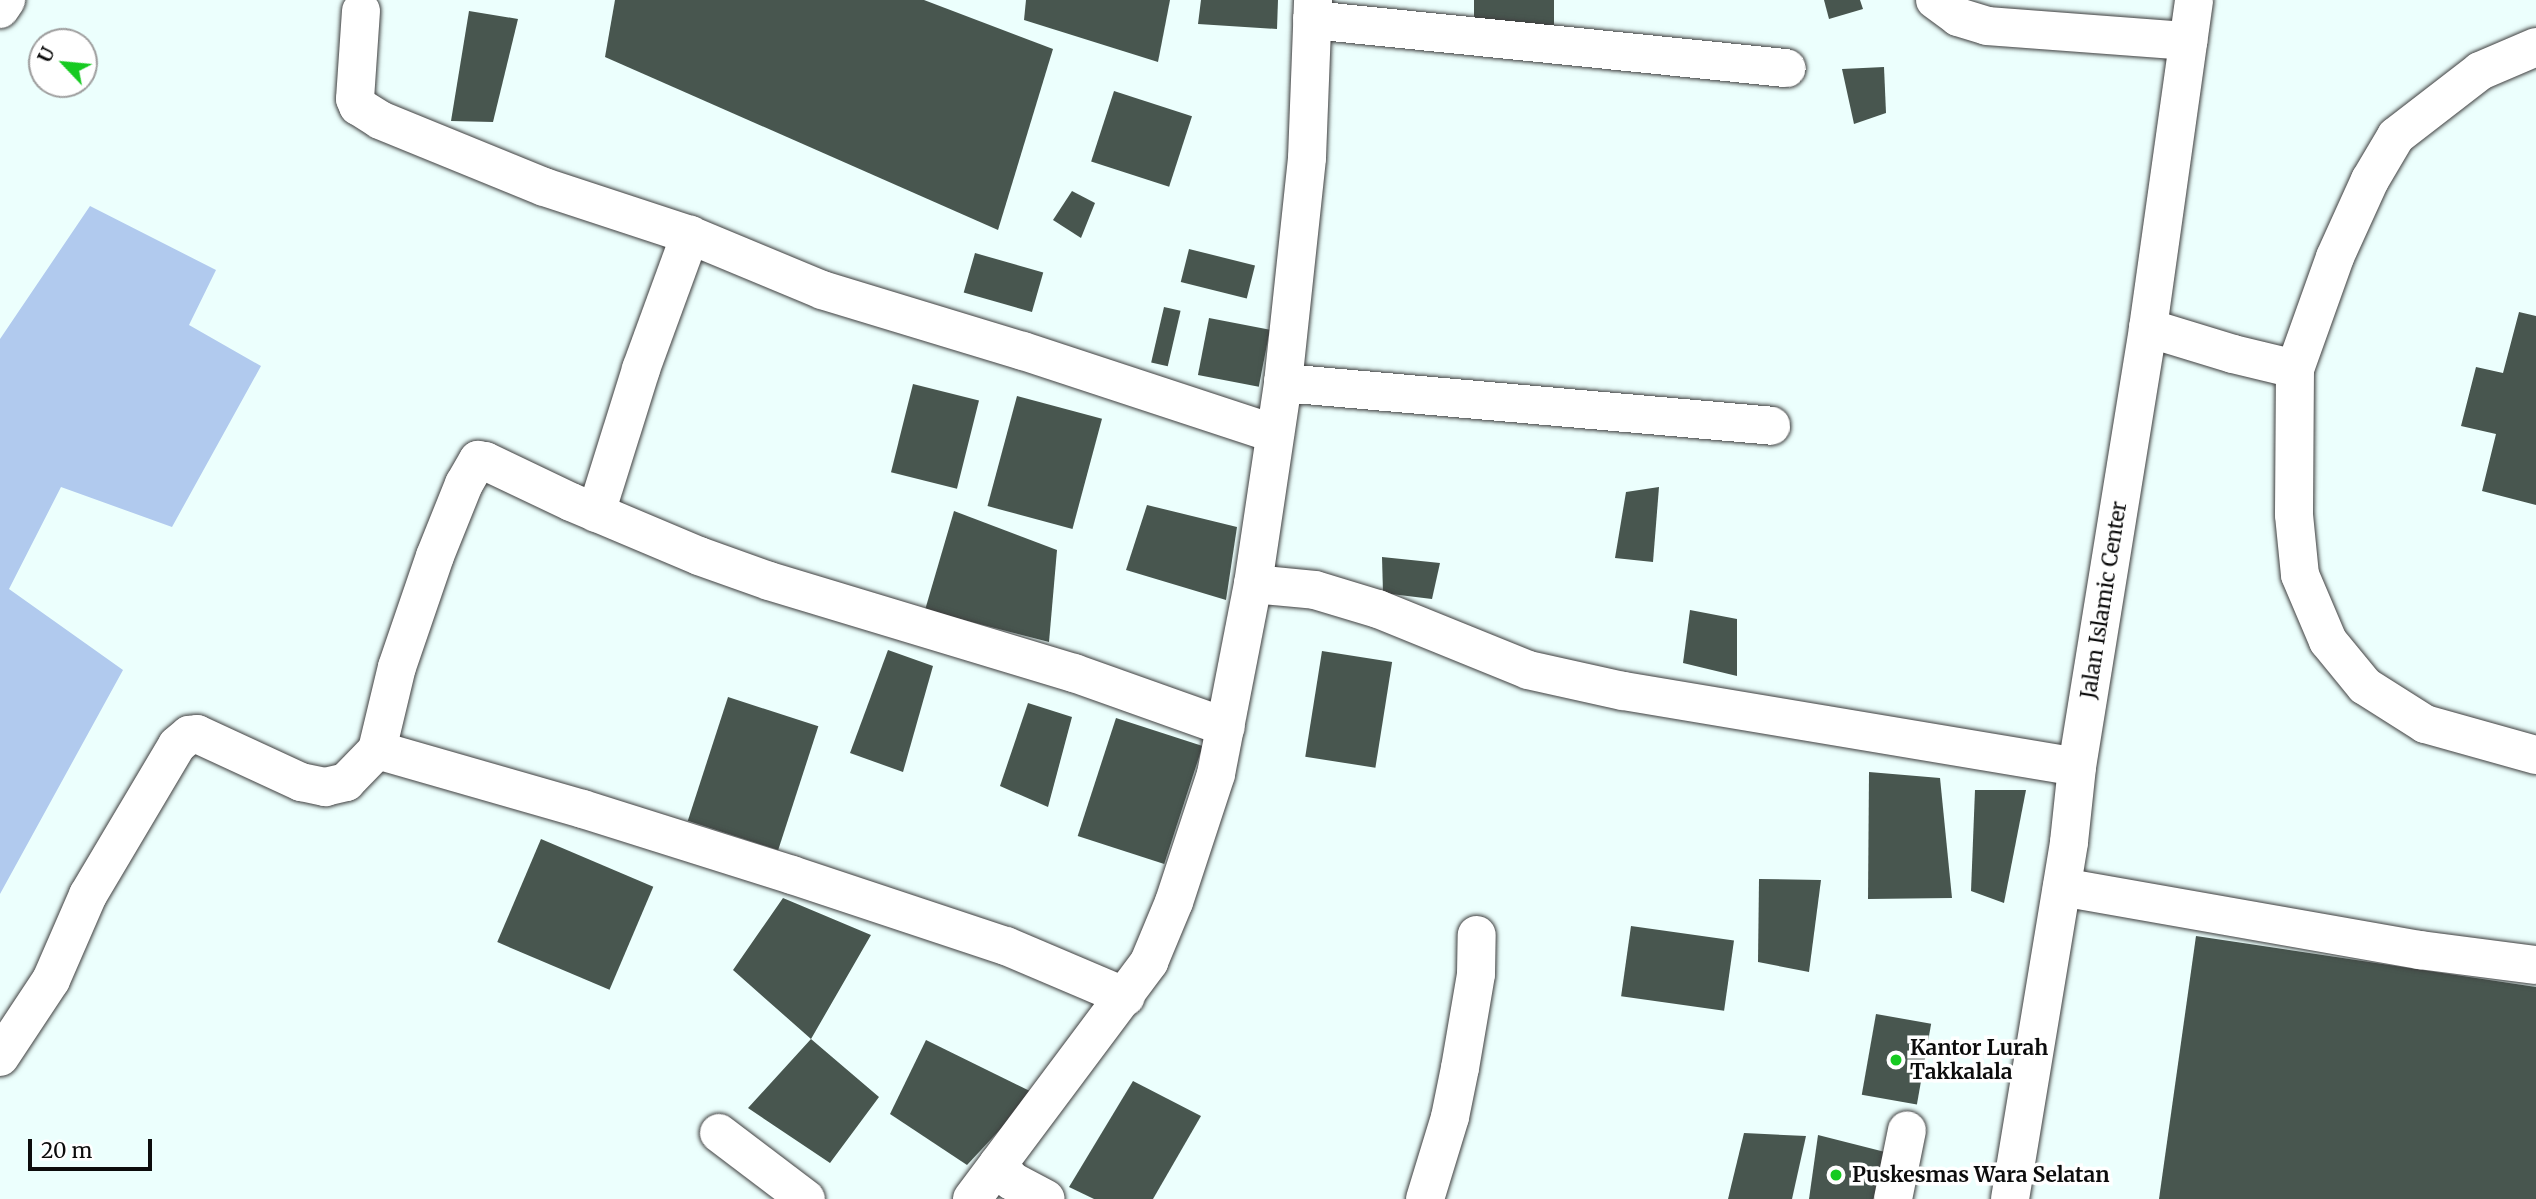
<!DOCTYPE html>
<style>
body{margin:0}
#map{position:relative;width:2536px;height:1199px;overflow:hidden;background:#ecfffd;font-family:Merriweather,serif}
div>[style]{position:absolute}
.green>*{inset:0;background:#b1caee}
.building>*{inset:0;background:#48564f;transform-origin:0 0}
.roads{filter:drop-shadow(0 0 2px #3f3f3f) drop-shadow(0 0 2px #3f3f3f)}
.minor>*{height:38px;margin:-19px;padding:0 19px;transform-origin:19px;border-radius:19px;background:#fff}
.dots>*{width:19px;height:19px;translate:-50% -50%;box-sizing:border-box;border:4px solid #fff;border-radius:50%}
span{translate:-50% -50%;white-space:nowrap;text-align:center;line-height:1.15;-webkit-text-stroke:7px #fff;paint-order:stroke}
.street-label{font-size:21px;color:#0c0c0c}
.poi-label{font-size:21px;color:#0c0c0c;font-weight:700}
.left{translate:0 -50%;text-align:left}
.north{position:absolute;left:28px;top:28px;width:70px;height:70px;box-sizing:border-box;background:#fff;border:2px solid #9e9e9e;border-radius:50%;rotate:296deg;font-size:19px;font-weight:700;line-height:28px;text-align:center;color:#0c0c0c}
.north::after{content:'';display:block;margin:auto;width:24px;height:32px;background:#16ca21;clip-path:polygon(50% 0,100% 100%,50% 72%,0 100%)}
.scale{position:absolute;left:28px;top:1139px;width:124px;height:32px;box-sizing:border-box;border:4px solid #0c0c0c;border-top:0;padding-left:9px;font-size:21px;line-height:24px;white-space:nowrap;color:#0c0c0c;-webkit-text-stroke:5px #fff;paint-order:stroke}
</style>
<div id="map">
<div class="green">
<i style="clip-path:polygon(90px 206px,216px 270px,189px 325px,261px 366px,172px 527px,61px 487px,9px 589px,123px 670px,0 894px,0 339px)"></i>
</div>
<div class="building">
<i style="clip-path:polygon(615px 0,924px 0,1053px 49px,998px 230px,605px 57px)"></i>
<i style="clip-path:polygon(1026px 0,1170px 0,1158px 62px,1024px 20px)"></i>
<i style="clip-path:polygon(1201px 0,1278px 0,1277px 29px,1198px 24px)"></i>
<i style="clip-path:polygon(1474px 0,1554px 0,1554px 28px,1474px 19px)"></i>
<i style="clip-path:polygon(1824px 0,1860px 0,1863px 9px,1829px 19px)"></i>
<i style="clip-path:polygon(469px 11px,518px 19px,493px 122px,451px 121px)"></i>
<i style="clip-path:polygon(1884px 67px,1886px 113px,1854px 124px,1842px 69px)"></i>
<i style="left:1114px;top:91px;width:82px;height:74px;rotate:18deg"></i>
<i style="clip-path:polygon(1072px 191px,1095px 203px,1081px 238px,1053px 220px)"></i>
<i style="left:1189px;top:249px;width:68px;height:34px;rotate:14deg"></i>
<i style="left:975px;top:253px;width:71px;height:41px;rotate:16deg"></i>
<i style="left:1164px;top:307px;width:17px;height:57px;rotate:13deg"></i>
<i style="clip-path:polygon(2519px 312px,2536px 316px,2536px 505px,2482px 491px,2496px 434px,2461px 426px,2476px 367px,2503px 373px)"></i>
<i style="left:1209px;top:318px;width:62px;height:58px;rotate:11deg"></i>
<i style="left:913px;top:384px;width:68px;height:91px;rotate:14deg"></i>
<i style="left:1017px;top:396px;width:88px;height:114px;rotate:15deg"></i>
<i style="clip-path:polygon(1659px 487px,1653px 562px,1615px 558px,1626px 492px)"></i>
<i style="clip-path:polygon(1147px 505px,1237px 527px,1226px 600px,1126px 570px)"></i>
<i style="clip-path:polygon(954px 511px,1057px 550px,1049px 642px,925px 610px)"></i>
<i style="clip-path:polygon(1382px 557px,1440px 563px,1432px 599px,1383px 593px)"></i>
<i style="clip-path:polygon(1690px 610px,1737px 619px,1737px 676px,1683px 663px)"></i>
<i style="clip-path:polygon(888px 650px,933px 666px,903px 772px,850px 753px)"></i>
<i style="left:1322px;top:651px;width:71px;height:107px;rotate:9deg"></i>
<i style="left:728px;top:697px;width:95px;height:130px;rotate:18deg"></i>
<i style="clip-path:polygon(1028px 703px,1072px 717px,1048px 807px,1000px 786px)"></i>
<i style="left:1116px;top:718px;width:91px;height:124px;rotate:18deg"></i>
<i style="clip-path:polygon(1869px 772px,1940px 778px,1952px 898px,1868px 899px)"></i>
<i style="clip-path:polygon(1975px 790px,2026px 790px,2004px 903px,1971px 891px)"></i>
<i style="left:541px;top:839px;width:122px;height:112px;rotate:23deg"></i>
<i style="clip-path:polygon(1759px 879px,1821px 880px,1809px 972px,1758px 962px)"></i>
<i style="clip-path:polygon(783px 898px,871px 935px,811px 1039px,879px 1097px,830px 1163px,748px 1108px,811px 1039px,733px 970px)"></i>
<i style="left:1631px;top:926px;width:104px;height:71px;rotate:8deg"></i>
<i style="clip-path:polygon(2196px 936px,2536px 987px,2536px 1199px,2159px 1199px)"></i>
<i style="left:1876px;top:1014px;width:56px;height:82px;rotate:10deg"></i>
<i style="clip-path:polygon(926px 1040px,1034px 1093px,967px 1165px,890px 1114px)"></i>
<i style="clip-path:polygon(1133px 1081px,1201px 1116px,1153px 1199px,1094px 1199px,1069px 1187px)"></i>
<i style="clip-path:polygon(1744px 1133px,1806px 1136px,1792px 1199px,1728px 1199px)"></i>
<i style="clip-path:polygon(1818px 1135px,1885px 1152px,1878px 1199px,1809px 1199px)"></i>
</div>
<div class="roads">
<div class="minor">
<i style="left:1935px;top:0;width:29px;rotate:36deg"></i>
<i style="left:1958px;top:17px;width:30px;rotate:17deg"></i>
<i style="left:1987px;top:26px;width:202px;rotate:4.3deg"></i>
<i style="left:0;top:9px;width:11px;rotate:-56deg"></i>
<i style="left:361px;top:11px;width:88px;rotate:93.9deg"></i>
<i style="left:355px;top:99px;width:8px;rotate:67deg"></i>
<i style="left:358px;top:106px;width:26px;rotate:32deg"></i>
<i style="left:380px;top:120px;width:177px;rotate:22.2deg"></i>
<i style="left:544px;top:187px;width:154px;rotate:18.2deg"></i>
<i style="left:690px;top:235px;width:143px;rotate:22.6deg"></i>
<i style="left:822px;top:290px;width:210px;rotate:16.9deg"></i>
<i style="left:1023px;top:351px;width:265px;rotate:18.2deg"></i>
<i style="left:1312px;top:20px;width:477px;rotate:5.8deg"></i>
<i style="left:2148px;top:328px;width:89px;rotate:17deg"></i>
<i style="left:2233px;top:354px;width:64px;rotate:13.6deg"></i>
<i style="left:2295px;top:369px;width:146px;rotate:90.4deg"></i>
<i style="left:2294px;top:515px;width:60px;rotate:84.3deg"></i>
<i style="left:2300px;top:575px;width:72px;rotate:67deg"></i>
<i style="left:2328px;top:641px;width:58px;rotate:50.6deg"></i>
<i style="left:2365px;top:686px;width:71px;rotate:32.3deg"></i>
<i style="left:2425px;top:724px;width:115px;rotate:15.6deg"></i>
<i style="left:2295px;top:369px;width:119px;rotate:-70.3deg"></i>
<i style="left:2335px;top:257px;width:85px;rotate:-65.6deg"></i>
<i style="left:2370px;top:180px;width:51px;rotate:-59.4deg"></i>
<i style="left:2396px;top:136px;width:106px;rotate:-37.7deg"></i>
<i style="left:2480px;top:71px;width:61px;rotate:-23.2deg"></i>
<i style="left:1283px;top:383px;width:490px;rotate:5deg"></i>
<i style="left:596px;top:513px;width:151px;rotate:-72.6deg"></i>
<i style="left:641px;top:369px;width:143px;rotate:-69.9deg"></i>
<i style="left:1253px;top:584px;width:62px;rotate:5.5deg"></i>
<i style="left:1315px;top:590px;width:66px;rotate:16.8deg"></i>
<i style="left:1378px;top:609px;width:162px;rotate:22.1deg"></i>
<i style="left:1528px;top:670px;width:97px;rotate:12.5deg"></i>
<i style="left:1623px;top:691px;width:460px;rotate:9.5deg"></i>
<i style="left:377px;top:750px;width:85px;rotate:-76.5deg"></i>
<i style="left:397px;top:667px;width:117px;rotate:-71.1deg"></i>
<i style="left:435px;top:556px;width:78px;rotate:-68.1deg"></i>
<i style="left:464px;top:484px;width:28px;rotate:-60deg"></i>
<i style="left:478px;top:460px;width:7px;rotate:8deg"></i>
<i style="left:485px;top:461px;width:95px;rotate:25.5deg"></i>
<i style="left:571px;top:502px;width:139px;rotate:22.9deg"></i>
<i style="left:699px;top:556px;width:74px;rotate:19.7deg"></i>
<i style="left:769px;top:581px;width:319px;rotate:16.8deg"></i>
<i style="left:1074px;top:673px;width:161px;rotate:19.6deg"></i>
<i style="left:2062px;top:887px;width:364px;rotate:10deg"></i>
<i style="left:2420px;top:950px;width:117px;rotate:7.4deg"></i>
<i style="left:0;top:1057px;width:92px;rotate:-56.5deg"></i>
<i style="left:51px;top:980px;width:93px;rotate:-66.5deg"></i>
<i style="left:88px;top:895px;width:174px;rotate:-59.3deg"></i>
<i style="left:177px;top:745px;width:16px;rotate:-40deg"></i>
<i style="left:189px;top:735px;width:8px;rotate:-7deg"></i>
<i style="left:197px;top:734px;width:115px;rotate:24.8deg"></i>
<i style="left:301px;top:782px;width:25px;rotate:12deg"></i>
<i style="left:325px;top:787px;width:22px;rotate:-13deg"></i>
<i style="left:346px;top:782px;width:45px;rotate:-45.9deg"></i>
<i style="left:377px;top:750px;width:214px;rotate:16deg"></i>
<i style="left:583px;top:809px;width:219px;rotate:17.5deg"></i>
<i style="left:792px;top:875px;width:225px;rotate:18.4deg"></i>
<i style="left:1006px;top:946px;width:130px;rotate:23deg"></i>
<i style="left:719px;top:1133px;width:109px;rotate:37.2deg"></i>
<i style="left:998px;top:1164px;width:22px;rotate:51deg"></i>
<i style="left:1012px;top:1181px;width:38px;rotate:28deg"></i>
<i style="left:972px;top:1199px;width:296px;rotate:-53.2deg"></i>
<i style="left:1149px;top:962px;width:65px;rotate:-67.4deg"></i>
<i style="left:1174px;top:902px;width:135px;rotate:-71.8deg"></i>
<i style="left:1216px;top:774px;width:194px;rotate:-79deg"></i>
<i style="left:1253px;top:584px;width:203px;rotate:-81.5deg"></i>
<i style="left:1283px;top:383px;width:226px;rotate:-83.9deg"></i>
<i style="left:1307px;top:158px;width:158px;rotate:-87.8deg"></i>
<i style="left:1425px;top:1199px;width:86px;rotate:-73deg"></i>
<i style="left:1450px;top:1117px;width:50px;rotate:-78.5deg"></i>
<i style="left:1460px;top:1068px;width:95px;rotate:-80.3deg"></i>
<i style="left:1476px;top:974px;width:39px;rotate:-89deg"></i>
<i style="left:1893px;top:1199px;width:70px;rotate:-78.5deg"></i>
<i style="left:2010px;top:1199px;width:362px;rotate:-80.6deg"></i>
<i style="left:2069px;top:842px;width:75px;rotate:-83.9deg"></i>
<i style="left:2077px;top:767px;width:445px;rotate:-80.8deg"></i>
<i style="left:2148px;top:328px;width:331px;rotate:-82deg"></i>
</div>
</div>
<div class="dots">
<i style="left:1896px;top:1060px;background:#16ca21"></i>
<i style="left:1836px;top:1175px;background:#16ca21"></i>
</div>
<div class="street-label">
<span style="left:2104px;top:600px;rotate:-81deg">Jalan Islamic Center</span>
</div>
<div class="poi-label">
<span class="left" style="left:1910px;top:1060px">Kantor Lurah<br>Takkalala</span>
<span class="left" style="left:1852px;top:1175px">Puskesmas Wara Selatan</span>
</div>
<div class="north">U</div>
<div class="scale">20 m</div>
</div>
